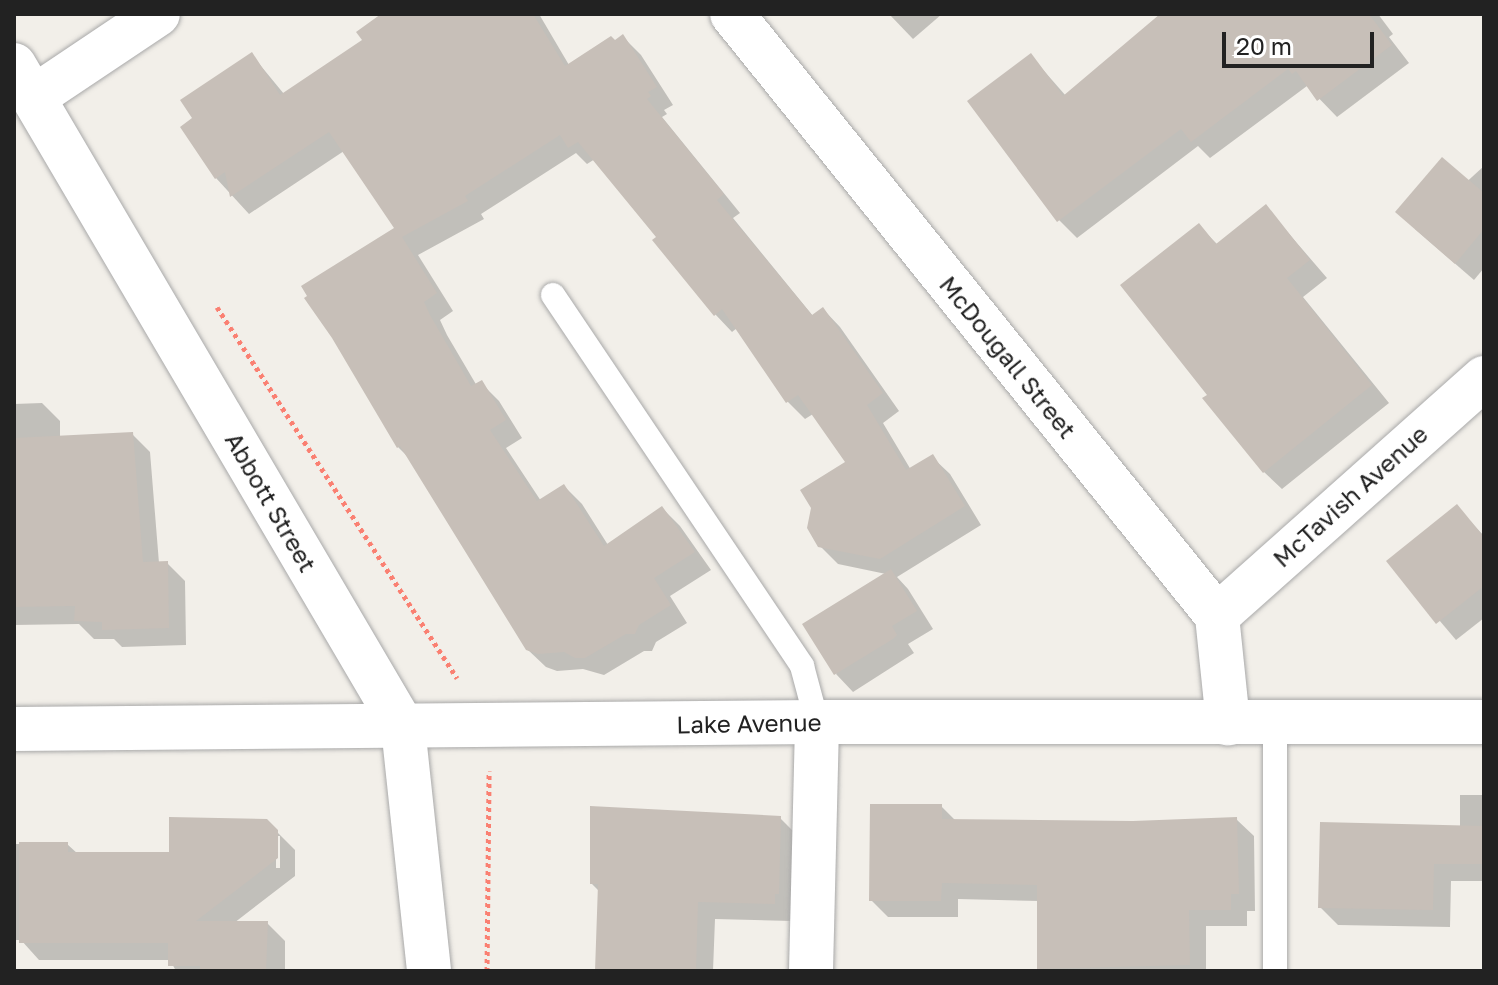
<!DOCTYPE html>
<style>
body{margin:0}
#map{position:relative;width:1498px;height:985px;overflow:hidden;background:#f2efe9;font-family:"Golos Text",sans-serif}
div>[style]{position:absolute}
.shadow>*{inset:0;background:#0003}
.building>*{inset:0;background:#c7bfb8}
.path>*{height:5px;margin-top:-2.5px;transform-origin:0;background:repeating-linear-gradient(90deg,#fa8072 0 4px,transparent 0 8px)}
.roads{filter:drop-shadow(0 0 2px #a9a9a9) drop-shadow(0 0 2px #a9a9a9)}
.service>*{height:24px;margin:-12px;padding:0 12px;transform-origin:12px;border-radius:12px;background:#fff}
.minor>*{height:44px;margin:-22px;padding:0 22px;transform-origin:22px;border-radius:22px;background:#fff}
span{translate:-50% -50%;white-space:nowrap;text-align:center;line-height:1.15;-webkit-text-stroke:6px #fff;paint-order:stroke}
.street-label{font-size:24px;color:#222}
.frame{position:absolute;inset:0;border:16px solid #222;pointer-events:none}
.scale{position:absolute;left:1222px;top:32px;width:152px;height:36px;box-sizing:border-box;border:4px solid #222;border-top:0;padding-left:10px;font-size:24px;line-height:28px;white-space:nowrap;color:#222;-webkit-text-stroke:6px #fff;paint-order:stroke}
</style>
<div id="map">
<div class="shadow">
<i style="clip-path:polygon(384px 14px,539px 14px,569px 65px,623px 37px,641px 55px,673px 105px,664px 110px,667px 114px,662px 117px,740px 213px,733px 218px,813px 316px,823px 309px,840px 327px,899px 411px,883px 423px,911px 470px,932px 457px,950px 474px,981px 525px,897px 577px,908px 589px,933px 629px,908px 644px,914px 653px,853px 692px,836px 674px,886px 574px,838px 564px,820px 546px,848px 462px,813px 414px,805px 419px,788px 402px,737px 328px,732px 332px,715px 314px,659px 237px,595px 159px,587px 164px,576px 153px,481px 214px,484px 219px,418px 255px,453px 311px,440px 320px,447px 335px,477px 386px,481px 383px,499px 401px,522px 438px,506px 448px,541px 501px,564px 486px,582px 504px,608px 545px,662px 508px,680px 526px,711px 570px,670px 596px,687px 623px,656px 642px,652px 651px,644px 651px,604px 675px,583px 669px,557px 671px,546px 667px,527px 649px,411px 460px,398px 447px,397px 229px,344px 151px,249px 214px,216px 178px,195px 119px,252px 55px,284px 94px,365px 41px)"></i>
<i style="clip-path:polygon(889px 14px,942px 14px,913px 39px)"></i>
<i style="clip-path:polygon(1163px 14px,1378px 14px,1393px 34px,1389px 37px,1409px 63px,1337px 117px,1307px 86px,1210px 158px,1198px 146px,1077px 238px,1059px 220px,1031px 56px,1066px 96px)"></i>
<i style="clip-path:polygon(1484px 166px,1484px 268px,1474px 280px,1415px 229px)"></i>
<i style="clip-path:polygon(1266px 207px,1327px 278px,1303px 297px,1389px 403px,1282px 489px,1264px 472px,1209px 395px,1198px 225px,1218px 245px)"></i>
<i style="clip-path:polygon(42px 403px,60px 421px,60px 438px,132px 434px,150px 452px,159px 563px,167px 563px,185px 581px,186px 645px,122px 647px,114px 639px,94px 639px,79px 624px,14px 625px,14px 404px)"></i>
<i style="clip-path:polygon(1457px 507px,1484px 536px,1484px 618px,1456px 640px,1389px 561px)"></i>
<i style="clip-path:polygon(1460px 795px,1484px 795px,1484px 881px,1451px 881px,1450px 927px,1338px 925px,1320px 907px,1460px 827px)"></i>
<i style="clip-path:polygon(941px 806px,956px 821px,1133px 823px,1236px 819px,1254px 836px,1255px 911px,1247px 911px,1247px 926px,1206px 926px,1206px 971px,1039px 971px,1039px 901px,958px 899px,958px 917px,888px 917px,871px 900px)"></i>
<i style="clip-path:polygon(780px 818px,798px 836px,792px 921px,715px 919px,713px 971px,597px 971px,599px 891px,592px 884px)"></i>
<i style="clip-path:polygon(evenodd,266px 821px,295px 850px,295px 876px,234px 923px,267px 923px,285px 941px,285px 971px,176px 971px,170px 960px,39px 960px,21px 940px,14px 940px,14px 844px,67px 844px,78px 854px,171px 854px,266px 821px,276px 836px,280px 836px,280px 868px,276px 868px,276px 836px)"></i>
</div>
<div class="building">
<i style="clip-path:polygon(381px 14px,533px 14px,565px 66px,611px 36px,615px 40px,623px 34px,657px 87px,648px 92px,651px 96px,647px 99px,724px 194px,717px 200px,812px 315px,823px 307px,883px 393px,867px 405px,906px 470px,933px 454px,965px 506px,880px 559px,818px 547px,807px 528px,811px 508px,800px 490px,845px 462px,798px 395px,786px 403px,722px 309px,714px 316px,652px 240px,656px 237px,578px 142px,568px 148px,560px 135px,465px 196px,468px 201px,402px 237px,437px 293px,424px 302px,430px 315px,471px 386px,482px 380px,506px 420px,490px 430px,537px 501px,564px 484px,604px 546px,662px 506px,695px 552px,654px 578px,671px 605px,639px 625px,635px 634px,626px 634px,585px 658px,575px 658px,564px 652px,538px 654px,526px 650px,400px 446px,397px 448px,332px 338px,304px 298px,307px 296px,301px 286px,394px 228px,329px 132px,230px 197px,225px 172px,215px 179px,180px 127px,192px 118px,180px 100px,252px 52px,280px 95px,362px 40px,356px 32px)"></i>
<i style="clip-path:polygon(1160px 14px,1369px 14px,1392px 45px,1317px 101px,1296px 71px,1292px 74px,1288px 69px,1191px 142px,1181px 129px,1057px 222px,967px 101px,1031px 53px,1063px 96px)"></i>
<i style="clip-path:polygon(1442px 157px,1484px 193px,1484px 229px,1455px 264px,1395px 212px)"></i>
<i style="clip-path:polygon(1266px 204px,1310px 260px,1287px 278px,1372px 385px,1263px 473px,1202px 398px,1207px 395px,1120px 285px,1199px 223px,1216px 244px)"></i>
<i style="clip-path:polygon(133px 432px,143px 562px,168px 561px,169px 628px,102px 630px,102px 622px,74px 621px,75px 606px,14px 607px,14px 438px)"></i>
<i style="clip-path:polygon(1457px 504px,1484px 537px,1484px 586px,1436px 624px,1386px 561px)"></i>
<i style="clip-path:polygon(891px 569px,917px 611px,892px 626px,897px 635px,893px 639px,834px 675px,802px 624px)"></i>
<i style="clip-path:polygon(870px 804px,942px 804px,942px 819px,1133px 821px,1237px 817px,1239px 894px,1231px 894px,1231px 910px,1189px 910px,1190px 965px,1037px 969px,1037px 885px,942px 883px,941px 901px,869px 901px)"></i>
<i style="clip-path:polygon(590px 806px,781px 816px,779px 894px,775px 894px,775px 904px,698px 902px,696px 971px,595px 971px,598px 884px,590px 884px)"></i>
<i style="clip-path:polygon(169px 817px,267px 819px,278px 830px,278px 858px,196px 921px,268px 921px,266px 971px,200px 971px,200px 966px,168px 966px,168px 943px,19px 943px,19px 842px,68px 842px,68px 852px,169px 852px)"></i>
<i style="clip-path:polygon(1320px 822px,1484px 826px,1484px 864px,1434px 864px,1433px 910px,1318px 908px)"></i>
</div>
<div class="path">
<i style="left:217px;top:307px;width:442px;rotate:57.1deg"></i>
<i style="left:487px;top:971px;width:200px;rotate:-89.4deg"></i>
</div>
<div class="roads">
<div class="service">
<i style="left:553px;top:295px;width:447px;rotate:56.1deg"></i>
<i style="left:802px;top:666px;width:58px;rotate:75deg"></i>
<i style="left:1275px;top:971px;width:248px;rotate:-90deg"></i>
</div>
<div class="minor">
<i style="left:732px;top:14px;width:773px;rotate:51.14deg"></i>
<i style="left:1217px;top:616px;width:108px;rotate:84.1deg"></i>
<i style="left:14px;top:65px;width:768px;rotate:59.56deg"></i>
<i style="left:403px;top:727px;width:245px;rotate:83.9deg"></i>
<i style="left:34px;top:97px;width:149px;rotate:-33.8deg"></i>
<i style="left:1217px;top:616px;width:358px;rotate:-41.7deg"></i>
<i style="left:14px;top:729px;width:803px;rotate:-0.5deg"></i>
<i style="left:817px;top:722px;width:667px"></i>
<i style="left:811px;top:971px;width:249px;rotate:-88.6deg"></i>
</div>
</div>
<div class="street-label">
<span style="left:1008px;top:357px;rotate:51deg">McDougall Street</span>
<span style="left:1350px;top:496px;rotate:-42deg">McTavish Avenue</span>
<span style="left:271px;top:502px;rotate:60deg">Abbott Street</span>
<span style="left:749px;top:723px;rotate:-1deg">Lake Avenue</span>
</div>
<div class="frame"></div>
<div class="scale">20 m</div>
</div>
